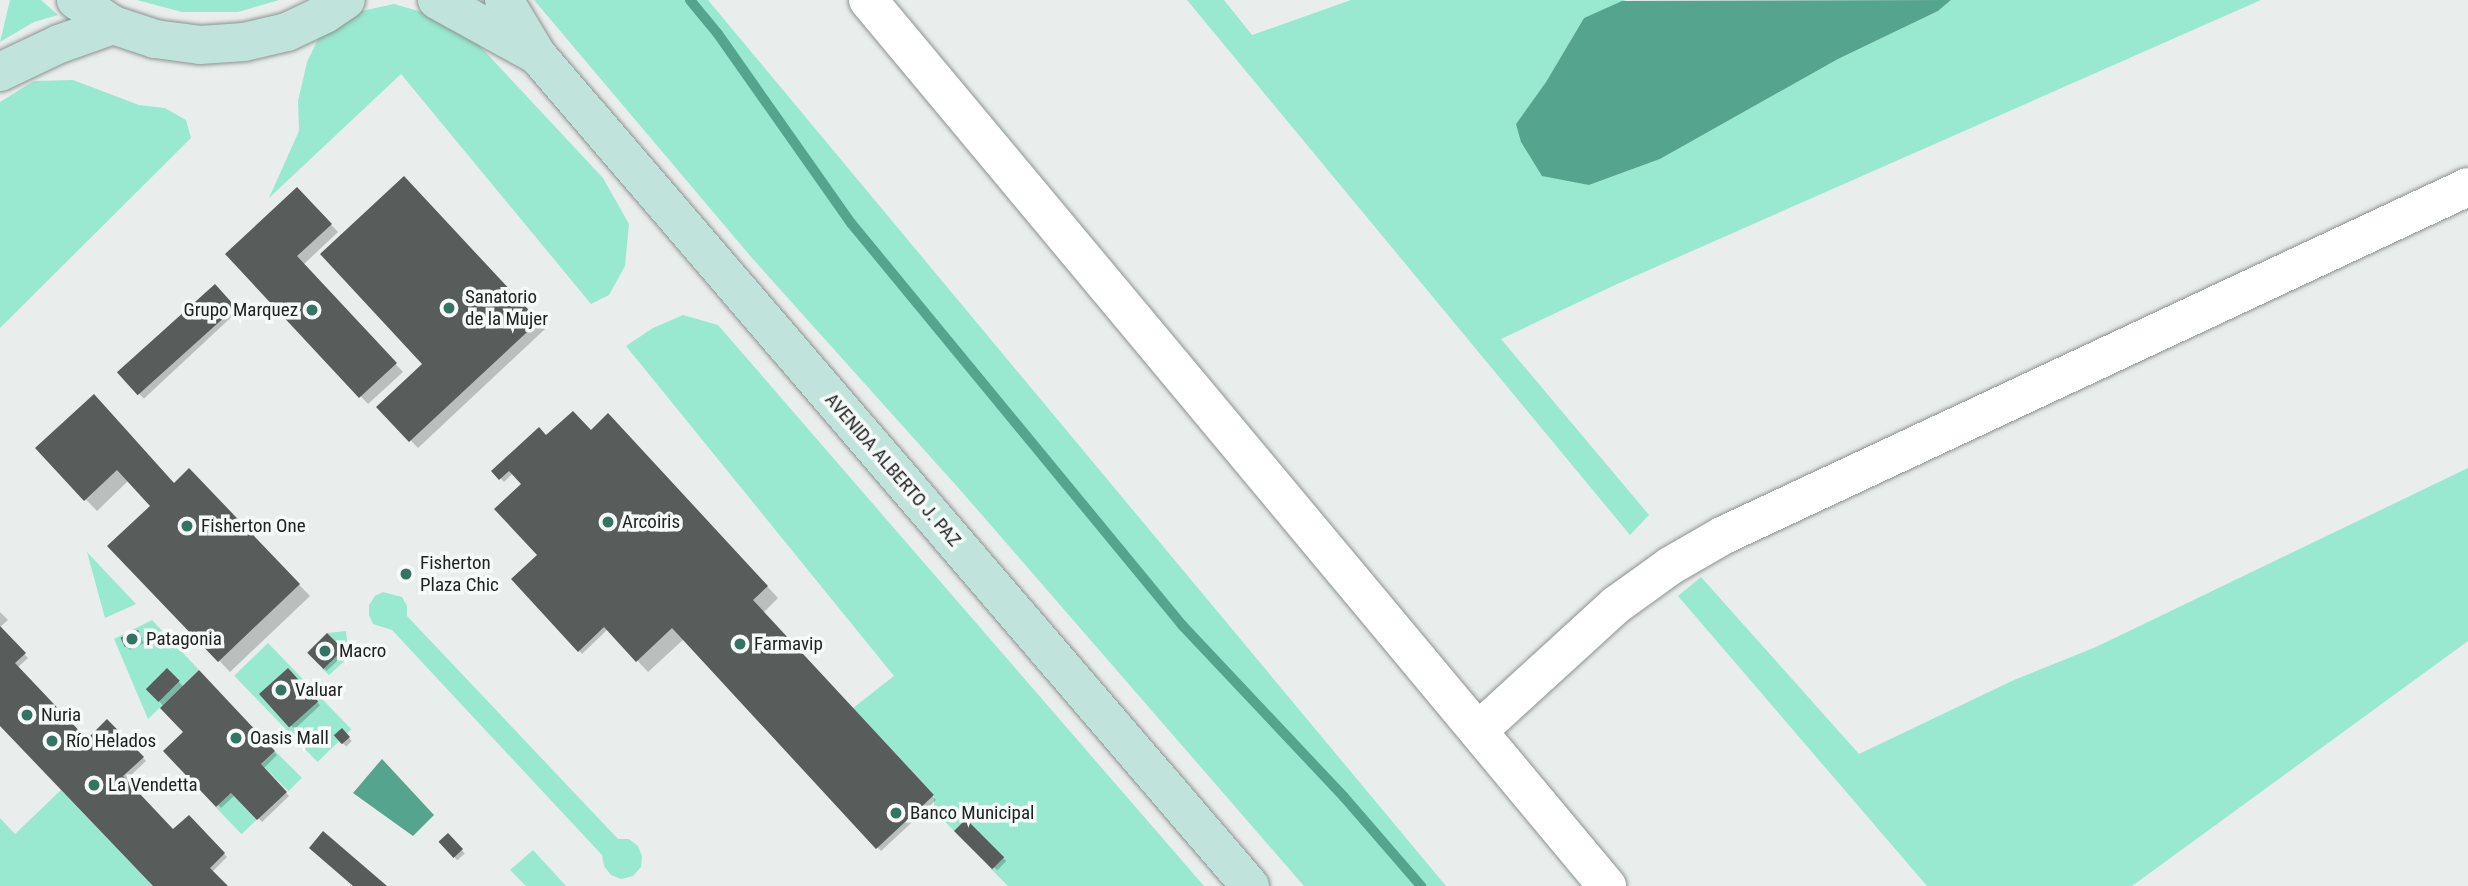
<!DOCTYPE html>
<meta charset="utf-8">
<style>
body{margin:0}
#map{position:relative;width:2468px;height:886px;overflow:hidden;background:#e9eeec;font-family:"Roboto Condensed",sans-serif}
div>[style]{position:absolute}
.green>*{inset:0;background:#99e8d0;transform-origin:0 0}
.water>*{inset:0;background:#55a48e}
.shadow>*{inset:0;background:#0003;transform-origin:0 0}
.stream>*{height:10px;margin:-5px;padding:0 5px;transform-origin:5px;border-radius:5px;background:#55a48e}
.building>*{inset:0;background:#585c5a;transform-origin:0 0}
.roads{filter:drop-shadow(0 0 2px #8d9290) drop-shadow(0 0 2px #8d9290)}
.street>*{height:38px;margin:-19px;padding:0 19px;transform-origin:19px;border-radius:19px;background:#fff}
.secondary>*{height:38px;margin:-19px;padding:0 19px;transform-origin:19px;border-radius:19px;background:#c0e3db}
.dots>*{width:19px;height:19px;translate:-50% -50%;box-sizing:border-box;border:4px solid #f6fbf9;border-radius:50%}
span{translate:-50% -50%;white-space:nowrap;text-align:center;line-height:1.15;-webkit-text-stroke:7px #f6fbf9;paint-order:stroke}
.poi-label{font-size:19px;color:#212323}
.left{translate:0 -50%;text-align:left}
.right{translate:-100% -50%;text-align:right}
.street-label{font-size:19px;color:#212323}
</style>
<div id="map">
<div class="green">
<i style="clip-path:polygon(10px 0,41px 0,58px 15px,34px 22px,0 42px)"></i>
<i style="clip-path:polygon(137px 0,279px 0,238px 12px,182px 12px)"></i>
<i style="clip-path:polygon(534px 0,708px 0,1446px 886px,1304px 886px,962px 492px,752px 258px)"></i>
<i style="clip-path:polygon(1187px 0,1224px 0,1252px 35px,1351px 0,1626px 0,1584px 18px,1546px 82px,1516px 124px,1589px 185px,1660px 159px,1838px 59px,1938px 11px,1951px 0,2261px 0,1615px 285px,1501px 339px,1649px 515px,1630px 535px)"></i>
<i style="clip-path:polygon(394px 4px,436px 16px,478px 44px,603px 178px,629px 224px,625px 266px,609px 295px,591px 304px,401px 74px,269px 198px,299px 131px,298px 101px,307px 62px,322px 31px,352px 13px)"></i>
<i style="clip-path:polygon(73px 80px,139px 105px,165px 108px,186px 120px,191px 138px,0 328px,0 102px,34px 81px)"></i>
<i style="clip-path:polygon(683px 315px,718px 325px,1204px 886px,1008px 886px,991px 869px,1003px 857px,966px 820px,954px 831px,934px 810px,934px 795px,853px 708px,894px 676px,626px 346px,653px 328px)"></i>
<i style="clip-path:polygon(2468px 468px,2468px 641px,2132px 886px,1927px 886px,1678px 596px,1701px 577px,1859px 754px,2014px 680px,2096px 647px)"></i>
<i style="clip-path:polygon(87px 552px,136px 604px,105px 618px)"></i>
<i style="clip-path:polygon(383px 592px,402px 597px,407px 606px,407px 616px,618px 839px,629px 839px,638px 846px,642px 856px,641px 867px,633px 876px,621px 879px,611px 875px,604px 866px,602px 855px,392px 630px,373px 624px,369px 615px,369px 605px,375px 596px)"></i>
<i style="clip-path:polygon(152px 620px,199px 670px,148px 719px,114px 639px)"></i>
<i style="clip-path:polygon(346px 631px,349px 657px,329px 675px,322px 669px,342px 649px,327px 633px)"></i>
<i style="left:268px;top:643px;width:120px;height:47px;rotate:46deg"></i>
<i style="left:275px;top:751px;width:38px;height:19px;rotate:45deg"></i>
<i style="clip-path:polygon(61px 790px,153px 886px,0 886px,0 818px,15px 834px)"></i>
<i style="left:231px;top:793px;width:37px;height:21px;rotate:46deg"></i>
<i style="clip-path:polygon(533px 850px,566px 886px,526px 886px,510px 870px)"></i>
</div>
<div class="water">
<i style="clip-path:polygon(1951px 0,1938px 11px,1838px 59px,1660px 159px,1589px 185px,1542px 176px,1521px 142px,1516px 124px,1546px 82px,1584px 18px,1622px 1px)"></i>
<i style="clip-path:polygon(382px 759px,434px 815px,413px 836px,353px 793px)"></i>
</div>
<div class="shadow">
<i style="clip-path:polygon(404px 179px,545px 329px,418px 448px,379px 407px,425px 364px)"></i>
<i style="clip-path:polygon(297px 189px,338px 232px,303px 265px,403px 372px,368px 404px,227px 254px)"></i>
<i style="left:215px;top:286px;width:34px;height:129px;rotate:47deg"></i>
<i style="clip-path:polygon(619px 427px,778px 598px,763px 613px,936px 800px,881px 851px,684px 639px,648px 672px,608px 629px,582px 654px,513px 579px,548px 564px,524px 484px,513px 473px,504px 482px,494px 471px,547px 438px)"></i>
<i style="clip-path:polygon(37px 449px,174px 485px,189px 471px,310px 596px,230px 672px,110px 546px,153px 506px,129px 480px,97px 511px)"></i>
<i style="clip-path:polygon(0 612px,8px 620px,0 627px)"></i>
<i style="clip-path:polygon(0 628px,28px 658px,17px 668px,87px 741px,107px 722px,146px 761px,125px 781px,173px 832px,189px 817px,227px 857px,212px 872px,225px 886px,156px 886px,0 723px)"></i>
<i style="clip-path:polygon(137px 632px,144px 643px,130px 650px,127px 647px)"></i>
<i style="left:327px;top:635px;width:26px;height:25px;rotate:47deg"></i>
<i style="clip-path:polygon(167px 671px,184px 687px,199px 673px,277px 755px,263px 769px,289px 796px,262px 822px,235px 795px,221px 808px,166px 751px,185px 732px,149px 689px)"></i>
<i style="left:288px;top:671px;width:47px;height:35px;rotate:47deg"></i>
<i style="left:342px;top:731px;width:14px;height:8px;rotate:45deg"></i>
<i style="left:966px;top:822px;width:56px;height:13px;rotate:44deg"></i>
<i style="left:448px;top:835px;width:25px;height:10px;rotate:48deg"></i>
</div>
<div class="stream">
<i style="left:690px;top:0;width:44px;rotate:50.5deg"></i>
<i style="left:718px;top:34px;width:231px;rotate:54.9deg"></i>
<i style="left:851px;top:223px;width:521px;rotate:50.53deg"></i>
<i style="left:1182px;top:625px;width:236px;rotate:46.7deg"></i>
<i style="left:1344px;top:797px;width:118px;rotate:49.1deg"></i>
</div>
<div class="building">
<i style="clip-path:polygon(404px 176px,539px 321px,409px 442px,376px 407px,422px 364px,320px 254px)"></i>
<i style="clip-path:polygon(297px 187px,332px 224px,297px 256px,397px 363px,359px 398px,225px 254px)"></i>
<i style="left:215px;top:284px;width:31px;height:132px;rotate:48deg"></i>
<i style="clip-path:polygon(94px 394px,174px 483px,189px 468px,300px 584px,218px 662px,107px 546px,150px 506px,117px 470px,84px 501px,35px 448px)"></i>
<i style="clip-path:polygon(573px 411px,591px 430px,608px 413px,768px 586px,753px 600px,934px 795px,876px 849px,672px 628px,636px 662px,604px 627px,578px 652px,511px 579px,537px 555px,494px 509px,521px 484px,509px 471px,499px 480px,491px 471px,539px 427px,546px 435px)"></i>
<i style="clip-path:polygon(0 626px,26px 653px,15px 663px,87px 739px,107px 719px,144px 757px,123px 776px,173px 829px,189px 815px,225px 853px,210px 868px,228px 886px,153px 886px,0 726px)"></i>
<i style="left:138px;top:630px;width:10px;height:19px;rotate:66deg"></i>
<i style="left:327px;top:633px;width:23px;height:28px;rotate:45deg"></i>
<i style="left:167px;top:668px;width:18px;height:30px;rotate:45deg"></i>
<i style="left:288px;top:668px;width:45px;height:39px;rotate:48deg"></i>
<i style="clip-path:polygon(199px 670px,275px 751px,261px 764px,287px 792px,257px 820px,231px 793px,216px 807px,163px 751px,183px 732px,160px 708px)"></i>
<i style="left:342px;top:728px;width:12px;height:11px;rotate:48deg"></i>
<i style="left:966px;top:819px;width:54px;height:17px;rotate:45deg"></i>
<i style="clip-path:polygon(323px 831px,387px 886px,353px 886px,309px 848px)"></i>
<i style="left:448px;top:833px;width:22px;height:13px;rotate:47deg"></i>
</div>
<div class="roads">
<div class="street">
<i style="left:868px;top:0;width:1154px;rotate:50.17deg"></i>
<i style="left:1478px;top:731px;width:187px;rotate:-42.4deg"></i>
<i style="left:1616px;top:605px;width:67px;rotate:-35.8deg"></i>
<i style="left:1670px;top:566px;width:62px;rotate:-29.9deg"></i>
<i style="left:1724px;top:535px;width:821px;rotate:-25.07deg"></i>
</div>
<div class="secondary">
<i style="left:76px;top:0;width:45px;rotate:34deg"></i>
<i style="left:113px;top:25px;width:44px;rotate:18.4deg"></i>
<i style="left:155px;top:39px;width:45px;rotate:7.6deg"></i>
<i style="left:200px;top:45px;width:44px;rotate:-3.9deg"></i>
<i style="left:244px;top:42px;width:44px;rotate:-13.1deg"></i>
<i style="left:287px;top:32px;width:42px;rotate:-25.3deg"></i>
<i style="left:325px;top:14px;width:25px;rotate:-34deg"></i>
<i style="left:437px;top:0;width:112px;rotate:28.9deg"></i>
<i style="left:504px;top:0;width:64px;rotate:59deg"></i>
<i style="left:537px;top:55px;width:1095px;rotate:49.37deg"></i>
<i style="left:0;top:72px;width:65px;rotate:-25.4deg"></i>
<i style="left:59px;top:44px;width:57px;rotate:-19.4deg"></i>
</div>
</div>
<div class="dots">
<i style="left:449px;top:308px;background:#347463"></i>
<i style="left:312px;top:310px;background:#347463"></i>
<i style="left:608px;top:522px;background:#347463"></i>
<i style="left:187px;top:526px;background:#347463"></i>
<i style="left:406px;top:574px;background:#347463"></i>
<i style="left:132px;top:639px;background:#347463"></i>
<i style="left:740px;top:644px;background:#347463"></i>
<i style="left:325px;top:651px;background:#347463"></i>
<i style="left:281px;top:690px;background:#347463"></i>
<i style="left:27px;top:715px;background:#347463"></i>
<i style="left:236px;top:738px;background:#347463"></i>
<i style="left:52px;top:741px;background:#347463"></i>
<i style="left:94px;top:785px;background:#347463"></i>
<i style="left:896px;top:813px;background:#347463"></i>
</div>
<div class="poi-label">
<span class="left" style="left:465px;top:308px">Sanatorio<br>de la Mujer</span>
<span class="right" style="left:298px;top:310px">Grupo Marquez</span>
<span class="left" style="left:622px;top:522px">Arcoiris</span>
<span class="left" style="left:201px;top:526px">Fisherton One</span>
<span class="left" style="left:420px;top:574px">Fisherton<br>Plaza Chic</span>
<span class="left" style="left:146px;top:639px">Patagonia</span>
<span class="left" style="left:754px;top:644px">Farmavip</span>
<span class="left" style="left:339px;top:651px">Macro</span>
<span class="left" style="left:295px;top:690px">Valuar</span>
<span class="left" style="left:41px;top:715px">Nuria</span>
<span class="left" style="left:250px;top:738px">Oasis Mall</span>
<span class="left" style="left:66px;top:741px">Río Helados</span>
<span class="left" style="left:108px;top:785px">La Vendetta</span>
<span class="left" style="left:910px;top:813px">Banco Municipal</span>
</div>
<div class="street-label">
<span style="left:893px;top:470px;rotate:49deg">AVENIDA ALBERTO J. PAZ</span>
</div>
</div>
